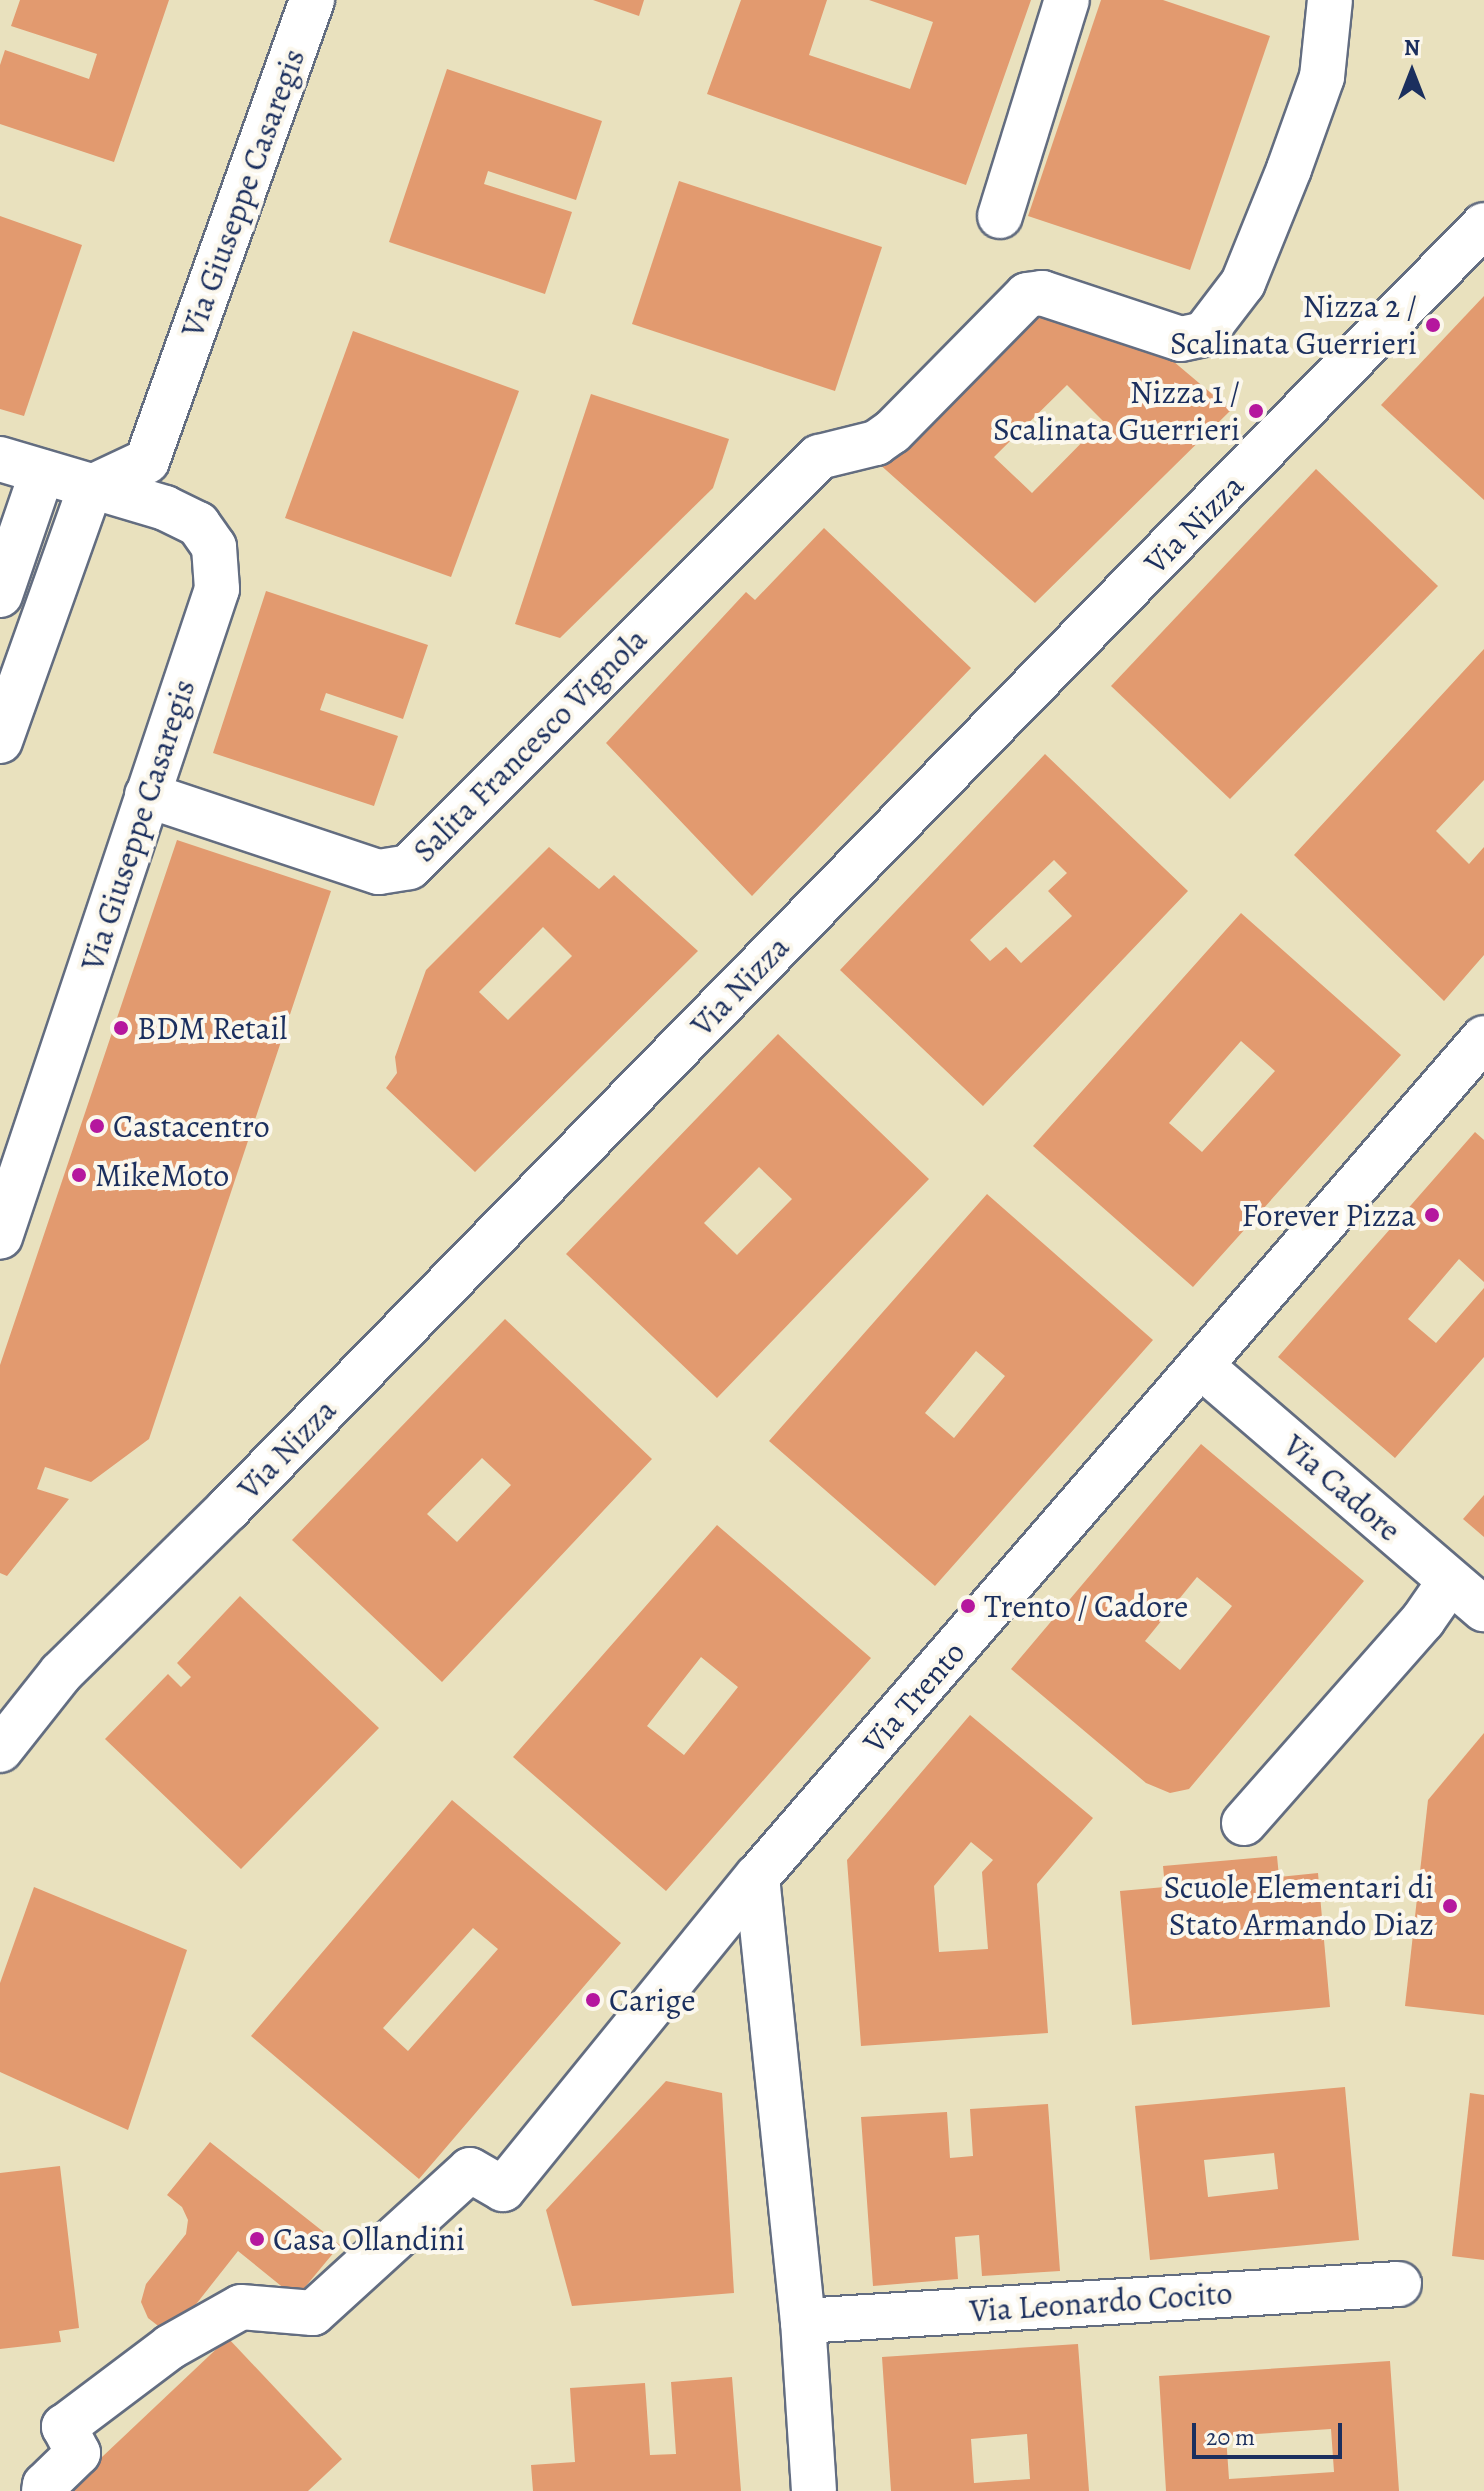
<!DOCTYPE html>
<html>
<head>
<meta charset="utf-8">
<style>
	body { margin:0 }
	#map { position:relative; width:1484px; height:2491px; overflow:hidden; background:#e9e1be; font-family:Alegreya,serif }
	div>[style] { position:absolute }
	.building>* { inset:0; background:#e29a6f }
	.roads { filter:drop-shadow(2px 0 #636d80) drop-shadow(-2px 0 #636d80) drop-shadow(0 2px #636d80) drop-shadow(0 -2px #636d80) }
	.minor>* { height:44px; margin:-22px; padding:0 22px; transform-origin:22px; border-radius:22px; background:#fff }
	.dots>* { width:22px; height:22px; translate:-50% -50%; box-sizing:border-box; border:4px solid #fbf7ec; border-radius:50% }
	span { translate:-50% -50%; white-space:nowrap; text-align:center; line-height:1.15; -webkit-text-stroke:8px #fbf7ec; paint-order:stroke }
	.street-label { font-size:32px; color:#1b2f5e }
	.poi-label { font-size:32px; color:#1b2f5e }
	.right { translate:-100% -50%; text-align:right }
	.left { translate:0 -50%; text-align:left }
	.north { position:absolute; left:1372px; top:32px; width:80px; height:80px; -webkit-text-stroke:6px #fbf7ec; paint-order:stroke; rotate:0deg; font-size:22px; font-weight:700; line-height:32px; text-align:center; color:#1b2f5e }
	.north::after { content:''; display:block; margin:auto; width:28px; height:36px; background:#1b2f5e; clip-path:polygon(50% 0,100% 100%,50% 72%,0 100%) }
	.scale { position:absolute; left:1192px; top:2423px; width:150px; height:36px; box-sizing:border-box; border:4px solid #1b2f5e; border-top:0; padding-left:10px; font-size:24px; line-height:28px; white-space:nowrap; color:#1b2f5e; -webkit-text-stroke:6px #fbf7ec; paint-order:stroke }
</style>
</head>
<body>
<div id="map">
	<div class="building">
		<div style="clip-path:polygon(20px 0,169px 0,114px 162px,0 124px,0 65px,5px 50px,89px 79px,97px 54px,11px 26px)"></div>
		<div style="clip-path:polygon(593px 0,644px 0,639px 16px)"></div>
		<div style="clip-path:polygon(741px 0,827px 0,809px 55px,910px 89px,933px 22px,869px 0,1031px 0,966px 185px,707px 94px)"></div>
		<div style="clip-path:polygon(1101px 0,1163px 0,1270px 36px,1190px 270px,1028px 216px)"></div>
		<div style="clip-path:polygon(447px 69px,602px 121px,576px 200px,488px 171px,484px 184px,572px 212px,545px 294px,389px 242px)"></div>
		<div style="clip-path:polygon(679px 181px,882px 247px,835px 391px,632px 324px)"></div>
		<div style="clip-path:polygon(0 216px,82px 245px,24px 416px,0 409px)"></div>
		<div style="clip-path:polygon(1484px 296px,1484px 500px,1381px 405px)"></div>
		<div style="clip-path:polygon(evenodd,1031px 302px,1141px 334px,1231px 410px,1035px 603px,877px 462px,1031px 302px,1067px 385px,1103px 421px,1032px 493px,994px 457px,1067px 385px)"></div>
		<div style="clip-path:polygon(353px 331px,519px 391px,451px 577px,285px 518px)"></div>
		<div style="clip-path:polygon(591px 394px,729px 439px,713px 488px,560px 638px,515px 624px)"></div>
		<div style="clip-path:polygon(1316px 469px,1438px 586px,1230px 799px,1111px 686px)"></div>
		<div style="clip-path:polygon(824px 528px,971px 668px,752px 896px,606px 743px,746px 592px,755px 600px)"></div>
		<div style="clip-path:polygon(266px 591px,428px 645px,403px 719px,326px 693px,320px 710px,398px 736px,374px 806px,213px 753px)"></div>
		<div style="clip-path:polygon(1484px 649px,1484px 780px,1436px 831px,1469px 864px,1484px 847px,1484px 955px,1444px 1001px,1294px 855px)"></div>
		<div style="clip-path:polygon(evenodd,1045px 754px,1188px 891px,983px 1106px,840px 970px,1045px 754px,1054px 860px,1067px 873px,1048px 891px,1072px 916px,1021px 963px,1006px 947px,990px 961px,970px 940px,1054px 860px)"></div>
		<div style="clip-path:polygon(177px 840px,331px 891px,149px 1439px,91px 1482px,45px 1467px,37px 1489px,69px 1499px,7px 1576px,0 1573px,0 1365px)"></div>
		<div style="clip-path:polygon(evenodd,549px 847px,599px 889px,614px 875px,698px 951px,475px 1172px,386px 1088px,397px 1073px,395px 1057px,426px 970px,549px 847px,543px 927px,572px 956px,508px 1020px,479px 992px,543px 927px)"></div>
		<div style="clip-path:polygon(evenodd,1241px 913px,1401px 1055px,1193px 1287px,1033px 1146px,1241px 913px,1241px 1041px,1275px 1071px,1202px 1152px,1169px 1123px,1241px 1041px)"></div>
		<div style="clip-path:polygon(evenodd,778px 1034px,929px 1179px,717px 1398px,566px 1254px,778px 1034px,759px 1167px,792px 1199px,737px 1255px,704px 1223px,759px 1167px)"></div>
		<div style="clip-path:polygon(1475px 1132px,1484px 1140px,1484px 1282px,1459px 1259px,1408px 1319px,1436px 1343px,1484px 1288px,1484px 1357px,1395px 1458px,1278px 1357px)"></div>
		<div style="clip-path:polygon(evenodd,987px 1194px,1153px 1340px,935px 1586px,769px 1441px,987px 1194px,976px 1351px,1005px 1376px,954px 1438px,925px 1413px,976px 1351px)"></div>
		<div style="clip-path:polygon(evenodd,505px 1319px,652px 1459px,442px 1682px,292px 1540px,505px 1319px,482px 1458px,511px 1485px,457px 1542px,427px 1514px,482px 1458px)"></div>
		<div style="clip-path:polygon(evenodd,1201px 1444px,1364px 1581px,1189px 1789px,1170px 1793px,1146px 1783px,1011px 1669px,1201px 1444px,1197px 1577px,1232px 1606px,1180px 1670px,1145px 1641px,1197px 1577px)"></div>
		<div style="clip-path:polygon(1484px 1495px,1484px 1537px,1463px 1519px)"></div>
		<div style="clip-path:polygon(evenodd,717px 1525px,871px 1658px,666px 1891px,513px 1757px,717px 1525px,701px 1657px,738px 1687px,684px 1755px,647px 1726px,701px 1657px)"></div>
		<div style="clip-path:polygon(240px 1596px,379px 1728px,241px 1869px,105px 1739px,168px 1674px,181px 1687px,191px 1677px,177px 1663px)"></div>
		<div style="clip-path:polygon(evenodd,970px 1715px,1093px 1818px,1037px 1884px,1048px 2033px,861px 2046px,847px 1860px,970px 1715px,971px 1842px,993px 1860px,982px 1872px,988px 1949px,939px 1952px,934px 1886px,971px 1842px)"></div>
		<div style="clip-path:polygon(1484px 1733px,1484px 2015px,1405px 2006px,1428px 1800px)"></div>
		<div style="clip-path:polygon(evenodd,452px 1800px,621px 1943px,419px 2179px,251px 2036px,452px 1800px,473px 1928px,498px 1949px,408px 2051px,383px 2028px,473px 1928px)"></div>
		<div style="clip-path:polygon(1277px 1856px,1279px 1877px,1318px 1873px,1330px 2007px,1132px 2025px,1120px 1891px,1165px 1887px,1163px 1866px)"></div>
		<div style="clip-path:polygon(34px 1887px,187px 1950px,128px 2130px,0 2072px,0 1983px)"></div>
		<div style="clip-path:polygon(666px 2081px,722px 2093px,734px 2293px,572px 2306px,546px 2210px)"></div>
		<div style="clip-path:polygon(evenodd,1345px 2087px,1359px 2240px,1150px 2260px,1135px 2106px,1345px 2087px,1274px 2153px,1278px 2189px,1208px 2197px,1204px 2160px,1274px 2153px)"></div>
		<div style="clip-path:polygon(1470px 2093px,1484px 2095px,1484px 2260px,1452px 2256px)"></div>
		<div style="clip-path:polygon(1048px 2104px,1060px 2271px,982px 2276px,979px 2235px,955px 2237px,958px 2279px,873px 2286px,861px 2117px,947px 2112px,950px 2158px,973px 2156px,970px 2109px)"></div>
		<div style="clip-path:polygon(210px 2142px,340px 2245px,296px 2298px,238px 2251px,171px 2336px,148px 2318px,141px 2302px,146px 2284px,186px 2234px,188px 2220px,182px 2207px,167px 2195px)"></div>
		<div style="clip-path:polygon(60px 2166px,79px 2328px,59px 2331px,61px 2342px,0 2349px,0 2173px)"></div>
		<div style="clip-path:polygon(228px 2338px,342px 2459px,308px 2491px,66px 2491px)"></div>
		<div style="clip-path:polygon(evenodd,1078px 2344px,1089px 2491px,891px 2491px,882px 2357px,1078px 2344px,1027px 2434px,1030px 2479px,974px 2483px,971px 2439px,1027px 2434px)"></div>
		<div style="clip-path:polygon(evenodd,1390px 2361px,1399px 2491px,1166px 2491px,1159px 2376px,1390px 2361px,1331px 2429px,1334px 2472px,1229px 2479px,1226px 2436px,1331px 2429px)"></div>
		<div style="clip-path:polygon(732px 2377px,741px 2491px,533px 2491px,531px 2465px,575px 2462px,570px 2388px,645px 2383px,650px 2455px,676px 2454px,671px 2382px)"></div>
	</div>
	<div class="roads">
		<div class="minor">
			<div style="left:1000px;top:216px;width:226px;rotate:-72.8deg"></div>
			<div style="left:0;top:459px;width:172px;rotate:16.5deg"></div>
			<div style="left:165px;top:508px;width:37px;rotate:26deg"></div>
			<div style="left:198px;top:524px;width:28px;rotate:55deg"></div>
			<div style="left:214px;top:547px;width:42px;rotate:85.9deg"></div>
			<div style="left:217px;top:589px;width:683px;rotate:108.51deg"></div>
			<div style="left:0;top:595px;width:130px;rotate:-71.1deg"></div>
			<div style="left:0;top:741px;width:269px;rotate:-70.4deg"></div>
			<div style="left:90px;top:488px;width:63px;rotate:-25.3deg"></div>
			<div style="left:147px;top:461px;width:490px;rotate:-70.3deg"></div>
			<div style="left:147px;top:795px;width:244px;rotate:18.4deg"></div>
			<div style="left:379px;top:872px;width:30px;rotate:-9deg"></div>
			<div style="left:409px;top:867px;width:580px;rotate:-45deg"></div>
			<div style="left:819px;top:457px;width:59px;rotate:-13.8deg"></div>
			<div style="left:876px;top:443px;width:19px;rotate:-35deg"></div>
			<div style="left:892px;top:432px;width:192px;rotate:-45.4deg"></div>
			<div style="left:1027px;top:295px;width:15px;rotate:-8deg"></div>
			<div style="left:1042px;top:293px;width:146px;rotate:18.3deg"></div>
			<div style="left:1181px;top:339px;width:24px;rotate:-12deg"></div>
			<div style="left:1204px;top:334px;width:64px;rotate:-52.6deg"></div>
			<div style="left:1243px;top:283px;width:123px;rotate:-68deg"></div>
			<div style="left:1289px;top:169px;width:98px;rotate:-70.3deg"></div>
			<div style="left:1322px;top:77px;width:77px;rotate:-84.1deg"></div>
			<div style="left:1201px;top:1366px;width:373px;rotate:40.7deg"></div>
			<div style="left:0;top:1750px;width:98px;rotate:-51.6deg"></div>
			<div style="left:61px;top:1673px;width:234px;rotate:-44.5deg"></div>
			<div style="left:228px;top:1509px;width:1796px;rotate:-45.63deg"></div>
			<div style="left:1244px;top:1823px;width:271px;rotate:-48.6deg"></div>
			<div style="left:1423px;top:1620px;width:47px;rotate:-55.3deg"></div>
			<div style="left:757px;top:1877px;width:446px;rotate:84.1deg"></div>
			<div style="left:803px;top:2321px;width:170px;rotate:86.3deg"></div>
			<div style="left:803px;top:2321px;width:597px;rotate:-3.55deg"></div>
			<div style="left:44px;top:2491px;width:6px;rotate:-81deg"></div>
			<div style="left:45px;top:2485px;width:46px;rotate:-44.1deg"></div>
			<div style="left:78px;top:2453px;width:30px;rotate:-118deg"></div>
			<div style="left:64px;top:2427px;width:133px;rotate:-37deg"></div>
			<div style="left:170px;top:2347px;width:81px;rotate:-29.4deg"></div>
			<div style="left:241px;top:2307px;width:72px;rotate:4.8deg"></div>
			<div style="left:313px;top:2313px;width:212px;rotate:-42.3deg"></div>
			<div style="left:470px;top:2170px;width:38px;rotate:30deg"></div>
			<div style="left:503px;top:2189px;width:402px;rotate:-50.9deg"></div>
			<div style="left:757px;top:1877px;width:1110px;rotate:-49.09deg"></div>
		</div>
	</div>
	<div class="dots">
		<div style="left:1433px;top:325px;background:#b5179e"></div>
		<div style="left:1256px;top:411px;background:#b5179e"></div>
		<div style="left:121px;top:1028px;background:#b5179e"></div>
		<div style="left:97px;top:1126px;background:#b5179e"></div>
		<div style="left:79px;top:1175px;background:#b5179e"></div>
		<div style="left:1432px;top:1215px;background:#b5179e"></div>
		<div style="left:968px;top:1606px;background:#b5179e"></div>
		<div style="left:1450px;top:1906px;background:#b5179e"></div>
		<div style="left:593px;top:2000px;background:#b5179e"></div>
		<div style="left:257px;top:2239px;background:#b5179e"></div>
	</div>
	<div class="street-label">
		<span style="left:243px;top:193px;rotate:-70deg">Via Giuseppe Casaregis</span>
		<span style="left:1194px;top:524px;rotate:-45deg">Via Nizza</span>
		<span style="left:530px;top:745px;rotate:-45deg">Salita Francesco Vignola</span>
		<span style="left:138px;top:825px;rotate:-72deg">Via Giuseppe Casaregis</span>
		<span style="left:740px;top:986px;rotate:-46deg">Via Nizza</span>
		<span style="left:287px;top:1449px;rotate:-46deg">Via Nizza</span>
		<span style="left:1342px;top:1488px;rotate:41deg">Via Cadore</span>
		<span style="left:914px;top:1697px;rotate:-49deg">Via Trento</span>
		<span style="left:1101px;top:2302px;rotate:-4deg">Via Leonardo Cocito</span>
	</div>
	<div class="poi-label">
		<span class="right" style="left:1417px;top:325px">Nizza 2 /<br>Scalinata Guerrieri</span>
		<span class="right" style="left:1240px;top:411px">Nizza 1 /<br>Scalinata Guerrieri</span>
		<span class="left" style="left:137px;top:1028px">BDM Retail</span>
		<span class="left" style="left:113px;top:1126px">Castacentro</span>
		<span class="left" style="left:95px;top:1175px">MikeMoto</span>
		<span class="right" style="left:1416px;top:1215px">Forever Pizza</span>
		<span class="left" style="left:984px;top:1606px">Trento / Cadore</span>
		<span class="right" style="left:1434px;top:1906px">Scuole Elementari di<br>Stato Armando Diaz</span>
		<span class="left" style="left:609px;top:2000px">Carige</span>
		<span class="left" style="left:273px;top:2239px">Casa Ollandini</span>
	</div>
	<div class="north">N</div>
	<div class="scale">20 m</div>
</div>
</body>
</html>
